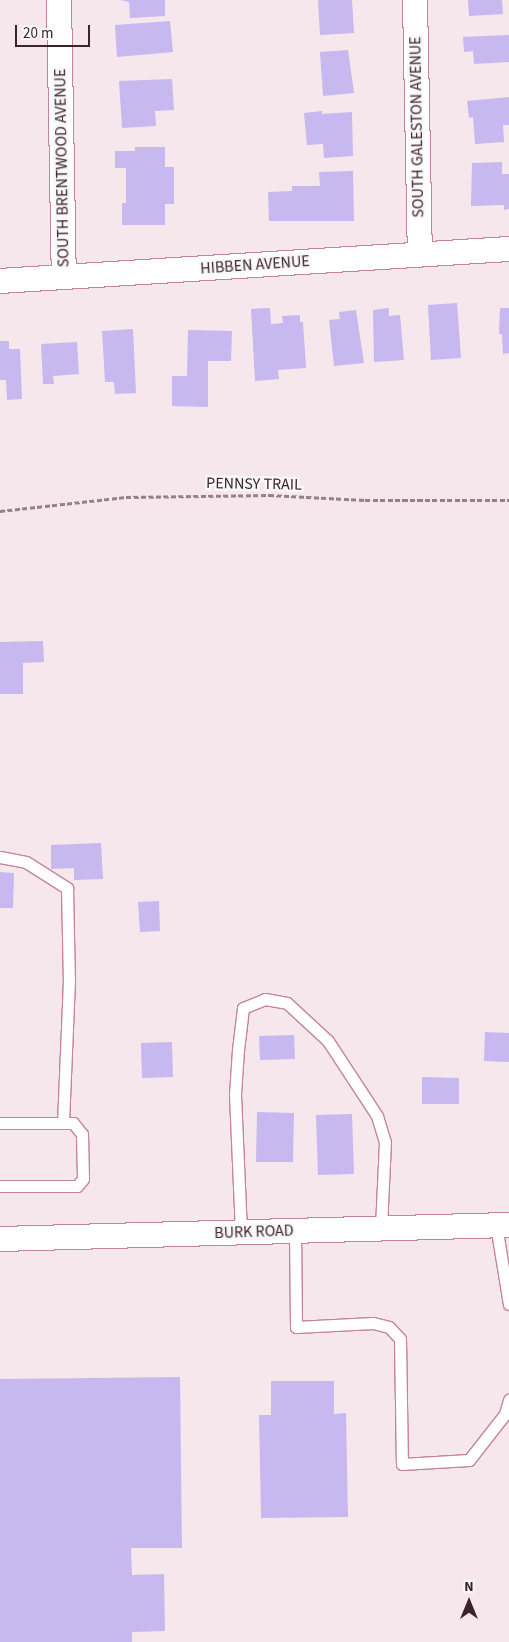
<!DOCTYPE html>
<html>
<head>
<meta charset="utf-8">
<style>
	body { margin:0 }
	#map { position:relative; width:509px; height:1642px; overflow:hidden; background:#f5e7eb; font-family:"Source Sans 3",sans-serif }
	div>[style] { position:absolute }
	.building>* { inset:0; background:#c7b8f0 }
	.path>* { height:3px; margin-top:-1.5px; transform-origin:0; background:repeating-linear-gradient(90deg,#958187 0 5px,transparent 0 7.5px) }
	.roads { filter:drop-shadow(1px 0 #c5849b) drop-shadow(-1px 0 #c5849b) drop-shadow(0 1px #c5849b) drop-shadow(0 -1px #c5849b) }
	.lane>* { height:11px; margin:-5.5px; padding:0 5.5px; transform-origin:5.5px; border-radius:5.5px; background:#fff }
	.street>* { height:24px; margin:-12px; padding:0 12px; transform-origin:12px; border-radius:12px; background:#fff }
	span { translate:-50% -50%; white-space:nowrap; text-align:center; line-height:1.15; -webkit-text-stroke:5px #f8f8f8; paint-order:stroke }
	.street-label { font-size:16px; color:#3c222b }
	.north { position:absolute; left:444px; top:1577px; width:50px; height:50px; -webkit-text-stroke:4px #f8f8f8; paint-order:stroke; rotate:0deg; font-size:14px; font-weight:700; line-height:20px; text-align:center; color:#3c222b }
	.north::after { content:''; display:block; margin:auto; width:18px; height:22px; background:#3c222b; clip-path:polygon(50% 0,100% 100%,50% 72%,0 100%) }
	.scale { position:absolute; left:15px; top:25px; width:75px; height:22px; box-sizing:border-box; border:2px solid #3c222b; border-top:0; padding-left:6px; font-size:15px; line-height:18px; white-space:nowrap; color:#3c222b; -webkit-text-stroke:4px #f8f8f8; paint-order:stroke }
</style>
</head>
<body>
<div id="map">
	<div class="building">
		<div style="clip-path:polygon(121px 0,165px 0,165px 16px,130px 18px,129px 2px)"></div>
		<div style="clip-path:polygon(318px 0,352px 0,354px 33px,320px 35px)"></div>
		<div style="clip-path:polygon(468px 0,502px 0,503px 14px,469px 16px)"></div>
		<div style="clip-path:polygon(170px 21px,173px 52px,117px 57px,115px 25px)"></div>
		<div style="clip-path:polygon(509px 35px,509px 62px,474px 64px,473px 51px,464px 52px,463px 37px)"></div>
		<div style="clip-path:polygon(348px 50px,354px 93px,323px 96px,320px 52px)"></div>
		<div style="clip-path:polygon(172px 79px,174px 110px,155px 111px,156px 126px,122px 128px,119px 81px)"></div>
		<div style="clip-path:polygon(509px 97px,509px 125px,503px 125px,504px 142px,475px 144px,473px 117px,469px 118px,467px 101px)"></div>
		<div style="clip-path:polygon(322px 111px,322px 114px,352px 112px,353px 156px,324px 158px,323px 144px,307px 145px,304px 113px)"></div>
		<div style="clip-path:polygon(135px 147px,165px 147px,165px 167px,174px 167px,174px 204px,165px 204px,165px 225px,122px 225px,122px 203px,126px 203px,126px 168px,115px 168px,115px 151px,135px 151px)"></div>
		<div style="clip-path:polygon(502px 162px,502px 174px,509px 174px,509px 209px,504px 210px,504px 205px,471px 206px,472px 163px)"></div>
		<div style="clip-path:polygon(353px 171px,354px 221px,269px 221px,268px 192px,292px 191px,292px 186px,320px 186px,319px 172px)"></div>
		<div style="clip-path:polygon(457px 303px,461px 358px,431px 360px,428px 305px)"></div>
		<div style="clip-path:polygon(270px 308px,271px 324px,283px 323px,282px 316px,300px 315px,300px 322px,303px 322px,306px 368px,278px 370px,279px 379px,255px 381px,251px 309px)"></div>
		<div style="clip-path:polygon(389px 308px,389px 316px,400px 315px,404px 360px,374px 362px,373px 310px)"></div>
		<div style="clip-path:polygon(500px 308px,509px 308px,509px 353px,503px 354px,502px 334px,499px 334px)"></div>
		<div style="clip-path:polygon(356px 310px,364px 363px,334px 366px,329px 320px,340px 319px,339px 312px)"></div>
		<div style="clip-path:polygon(133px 329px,136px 393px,115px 394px,114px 382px,105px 382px,102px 331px)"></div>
		<div style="clip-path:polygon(188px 330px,232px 331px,231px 361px,208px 361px,208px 407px,172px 406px,172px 376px,187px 376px)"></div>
		<div style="clip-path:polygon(0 341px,9px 341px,9px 349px,20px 349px,22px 399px,7px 400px,6px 380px,0 380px)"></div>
		<div style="clip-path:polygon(77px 342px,79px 374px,53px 376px,54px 384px,43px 384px,41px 344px)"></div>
		<div style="clip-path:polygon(43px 641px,44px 662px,23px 663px,23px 694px,0 694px,0 642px)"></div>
		<div style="clip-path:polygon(101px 843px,103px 879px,74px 880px,74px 868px,51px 869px,51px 845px)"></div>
		<div style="clip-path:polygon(0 872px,14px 873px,13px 908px,0 908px)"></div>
		<div style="clip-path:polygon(159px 901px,160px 931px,140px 932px,138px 902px)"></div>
		<div style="clip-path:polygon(485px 1032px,509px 1033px,509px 1062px,484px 1061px)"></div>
		<div style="clip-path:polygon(294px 1035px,295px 1059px,260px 1060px,259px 1036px)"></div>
		<div style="clip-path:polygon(172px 1042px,173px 1077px,142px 1078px,141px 1043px)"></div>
		<div style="clip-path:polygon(422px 1077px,459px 1078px,459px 1104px,422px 1104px)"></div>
		<div style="clip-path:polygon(257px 1112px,294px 1113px,293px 1162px,256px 1162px)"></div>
		<div style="clip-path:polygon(352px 1114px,354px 1174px,318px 1175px,316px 1115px)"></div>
		<div style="clip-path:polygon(180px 1377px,182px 1548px,131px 1548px,132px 1575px,164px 1574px,165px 1631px,132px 1632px,132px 1642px,0 1642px,0 1379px)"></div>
		<div style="clip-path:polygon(271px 1381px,334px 1381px,334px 1414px,346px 1413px,348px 1517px,261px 1518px,259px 1415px,271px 1415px)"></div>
	</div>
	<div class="path">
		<div style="left:0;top:511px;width:127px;rotate:-6.3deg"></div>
		<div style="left:126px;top:497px;width:143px;rotate:-0.8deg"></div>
		<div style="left:269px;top:495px;width:96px;rotate:3deg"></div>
		<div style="left:365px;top:500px;width:144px"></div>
	</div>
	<div class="roads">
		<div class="lane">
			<div style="left:0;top:857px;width:26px;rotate:11deg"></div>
			<div style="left:26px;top:862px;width:49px;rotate:32.4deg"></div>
			<div style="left:67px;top:888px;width:92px;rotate:88.8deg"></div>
			<div style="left:69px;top:980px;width:143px;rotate:92.4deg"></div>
			<div style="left:0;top:1123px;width:73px"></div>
			<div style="left:73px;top:1123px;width:14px;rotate:51deg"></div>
			<div style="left:82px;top:1134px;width:45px;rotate:88.7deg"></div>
			<div style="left:83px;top:1179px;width:9px;rotate:131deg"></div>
			<div style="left:77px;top:1186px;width:77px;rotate:180deg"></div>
			<div style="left:496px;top:1225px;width:80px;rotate:80.7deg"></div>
			<div style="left:295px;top:1230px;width:97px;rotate:89.4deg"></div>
			<div style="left:296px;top:1327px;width:77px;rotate:-3deg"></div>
			<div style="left:373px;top:1323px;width:16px;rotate:14deg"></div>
			<div style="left:389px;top:1327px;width:16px;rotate:47deg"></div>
			<div style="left:400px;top:1339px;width:125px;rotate:89.1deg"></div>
			<div style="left:402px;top:1464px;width:67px;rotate:-3.4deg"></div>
			<div style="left:469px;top:1460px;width:58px;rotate:-52deg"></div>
			<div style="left:505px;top:1414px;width:15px;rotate:-74deg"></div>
			<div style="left:241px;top:1232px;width:138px;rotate:-92.5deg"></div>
			<div style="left:235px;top:1094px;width:44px;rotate:-86.1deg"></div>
			<div style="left:238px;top:1050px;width:42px;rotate:-83.2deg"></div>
			<div style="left:243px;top:1008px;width:24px;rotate:-22deg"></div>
			<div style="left:265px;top:999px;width:22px;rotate:10deg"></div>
			<div style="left:287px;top:1003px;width:56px;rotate:42.8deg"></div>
			<div style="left:328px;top:1041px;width:90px;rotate:56.8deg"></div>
			<div style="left:377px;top:1116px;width:27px;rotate:73deg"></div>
			<div style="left:385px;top:1142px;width:86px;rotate:92.7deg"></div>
		</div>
		<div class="street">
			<div style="left:59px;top:0;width:277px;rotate:89deg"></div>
			<div style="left:415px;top:0;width:254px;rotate:88.9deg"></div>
			<div style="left:0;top:281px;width:510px;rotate:-3.6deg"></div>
			<div style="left:0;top:1239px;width:509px;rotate:-1.58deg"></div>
		</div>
	</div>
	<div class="street-label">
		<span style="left:417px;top:127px;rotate:-91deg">SOUTH GALESTON AVENUE</span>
		<span style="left:62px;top:168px;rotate:-91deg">SOUTH BRENTWOOD AVENUE</span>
		<span style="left:255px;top:265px;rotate:-4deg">HIBBEN AVENUE</span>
		<span style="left:254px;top:484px;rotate:1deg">PENNSY TRAIL</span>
		<span style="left:254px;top:1232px;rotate:-2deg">BURK ROAD</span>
	</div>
	<div class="north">N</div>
	<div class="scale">20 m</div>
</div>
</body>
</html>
